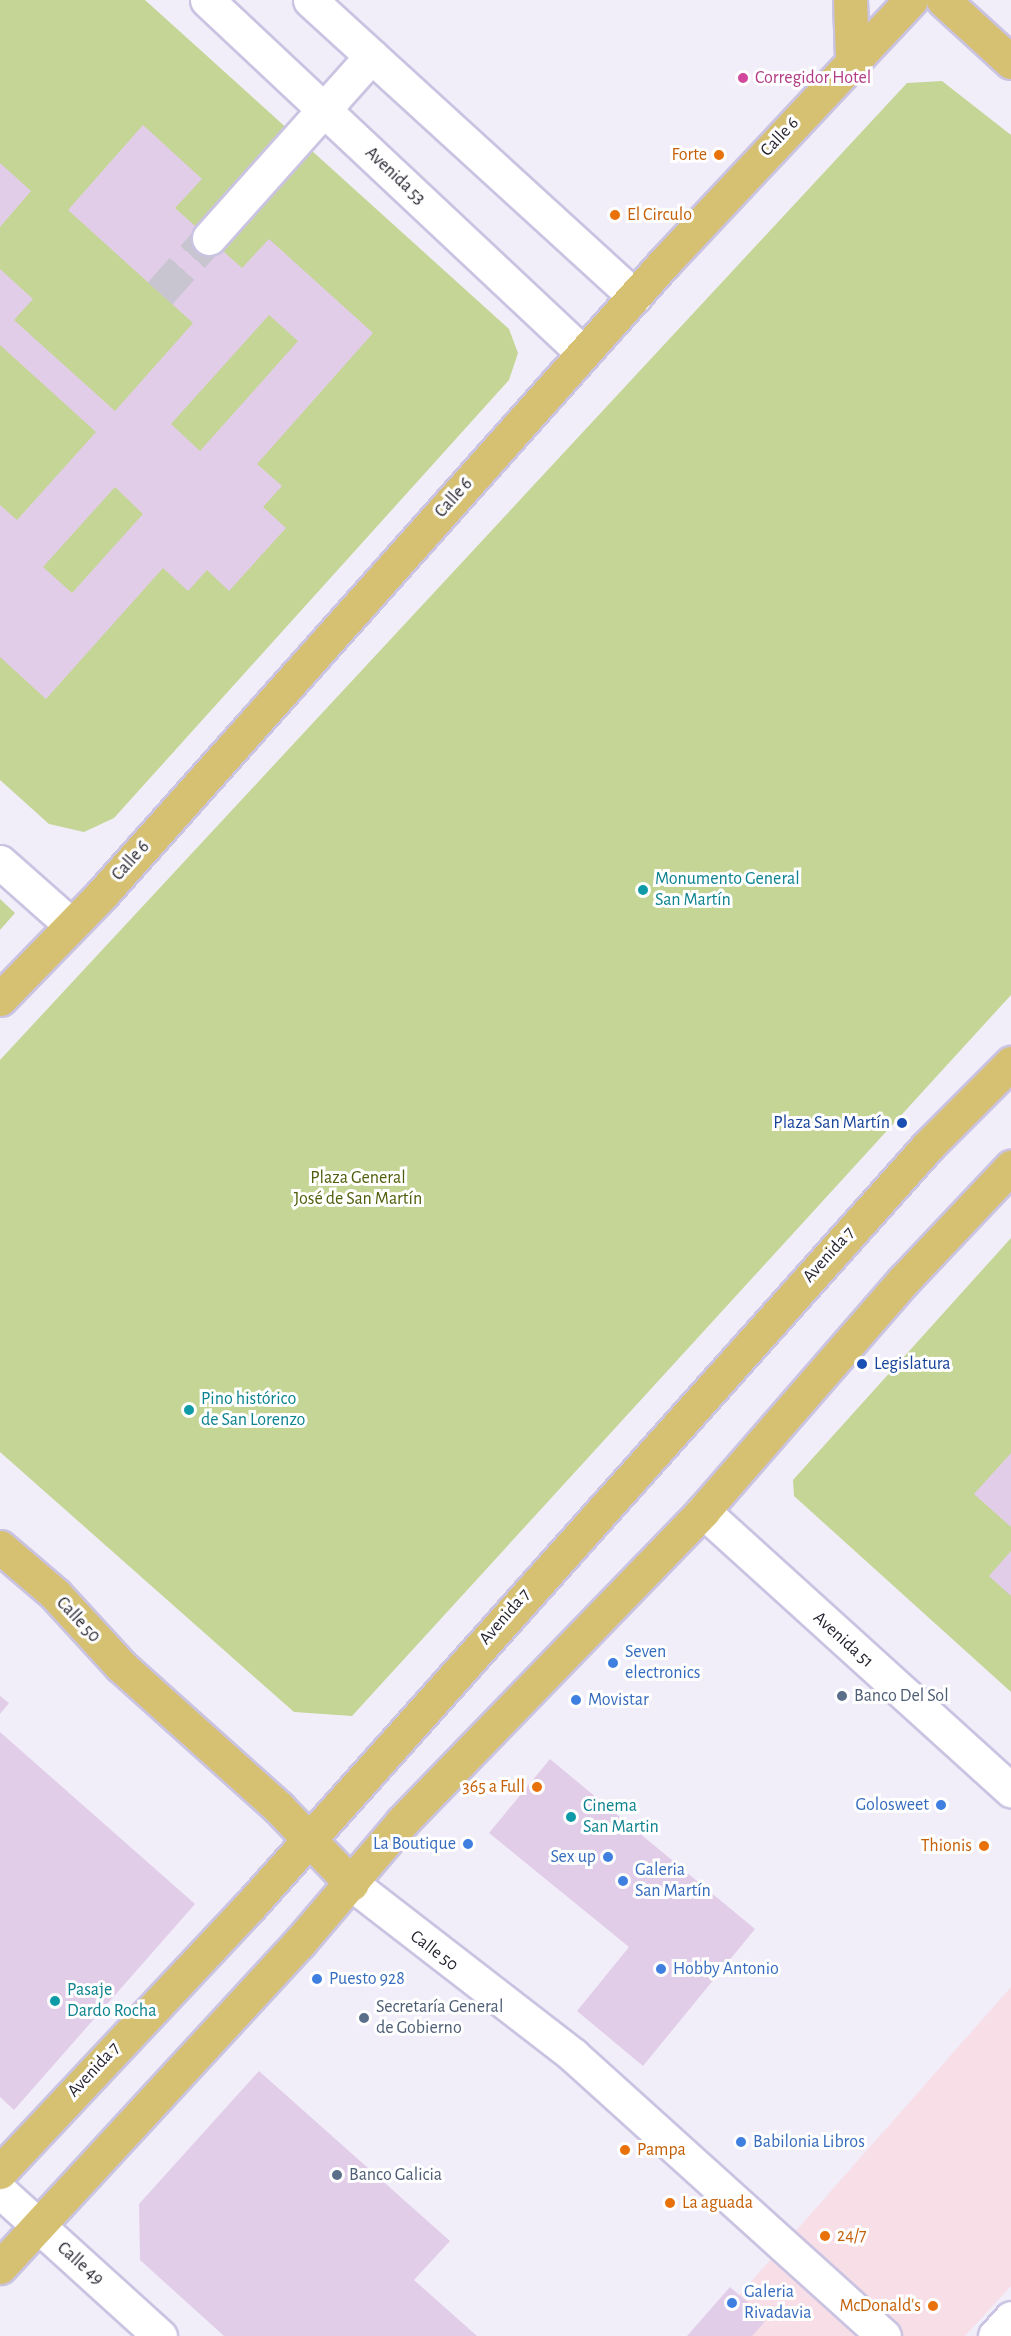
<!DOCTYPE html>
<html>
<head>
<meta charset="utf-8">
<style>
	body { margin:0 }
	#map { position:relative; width:1011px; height:2336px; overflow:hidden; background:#f1eefa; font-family:"Alegreya Sans",sans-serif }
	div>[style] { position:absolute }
	.commercial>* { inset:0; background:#f7dee7 }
	.green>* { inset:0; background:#c4d595 }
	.building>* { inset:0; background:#e2cde8 }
	.minor-tunnel>* { height:33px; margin-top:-16.5px; transform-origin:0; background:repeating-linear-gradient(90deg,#c8c5d1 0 33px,transparent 0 49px) }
	.roads { filter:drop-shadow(2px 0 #cac3e1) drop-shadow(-2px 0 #cac3e1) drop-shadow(0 2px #cac3e1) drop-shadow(0 -2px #cac3e1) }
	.minor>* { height:33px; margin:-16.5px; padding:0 16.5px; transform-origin:16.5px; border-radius:16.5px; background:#fff }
	.major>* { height:33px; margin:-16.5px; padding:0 16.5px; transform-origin:16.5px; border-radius:16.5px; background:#d6c173 }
	.dots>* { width:16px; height:16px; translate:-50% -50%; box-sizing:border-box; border:3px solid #fff; border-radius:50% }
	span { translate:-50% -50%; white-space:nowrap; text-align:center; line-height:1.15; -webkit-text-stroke:6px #fff; paint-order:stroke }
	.hotel-label { font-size:18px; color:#b23c85 }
	.left { translate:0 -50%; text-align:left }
	.street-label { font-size:18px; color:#26232e }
	.food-label { font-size:18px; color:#c56008 }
	.right { translate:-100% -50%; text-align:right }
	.culture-label { font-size:18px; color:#0d838f }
	.transit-label { font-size:18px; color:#164399 }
	.park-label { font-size:18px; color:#4f5f0b }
	.shop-label { font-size:18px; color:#366cbe }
	.service-label { font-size:18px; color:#4e5e75 }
</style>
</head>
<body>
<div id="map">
	<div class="commercial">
		<div style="clip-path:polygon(1011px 1987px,1011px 2286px,965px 2336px,703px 2336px)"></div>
	</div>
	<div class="green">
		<div style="clip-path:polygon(0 0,145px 0,509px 329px,518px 353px,509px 380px,114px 818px,84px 832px,49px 824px,0 780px)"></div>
		<div style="clip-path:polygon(942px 81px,1011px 135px,1011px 995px,352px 1716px,294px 1712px,0 1452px,0 1060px,907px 83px)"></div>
		<div style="clip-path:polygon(0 899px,15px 913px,0 930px)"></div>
		<div style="clip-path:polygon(1011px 1238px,1011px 1692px,794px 1496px,793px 1480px)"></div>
	</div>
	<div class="building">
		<div style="clip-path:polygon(evenodd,143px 125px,202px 179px,175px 208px,242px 268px,269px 239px,373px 333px,257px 464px,282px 486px,263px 507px,286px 528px,229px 591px,207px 570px,188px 591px,163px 568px,46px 699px,0 657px,0 505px,17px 520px,96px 432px,0 345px,0 269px,33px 299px,14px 320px,115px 411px,193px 323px,68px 210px,143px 125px,269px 315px,298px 341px,200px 451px,171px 424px,269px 315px,143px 125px,115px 487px,143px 514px,72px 593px,43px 567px,115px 487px)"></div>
		<div style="clip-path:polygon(0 163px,31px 191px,0 227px)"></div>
		<div style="clip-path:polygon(1011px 1453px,1011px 1527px,974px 1494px)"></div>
		<div style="clip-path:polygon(1011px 1551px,1011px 1596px,989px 1576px)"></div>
		<div style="clip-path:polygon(0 1696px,9px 1703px,0 1714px)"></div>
		<div style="clip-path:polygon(0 1732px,195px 1904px,14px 2110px,0 2097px)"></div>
		<div style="clip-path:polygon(550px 1759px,755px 1929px,643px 2066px,577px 2011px,629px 1947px,489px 1833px)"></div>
		<div style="clip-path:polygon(259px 2071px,450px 2241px,414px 2280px,477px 2336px,224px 2336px,140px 2260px,139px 2204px)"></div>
		<div style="clip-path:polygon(730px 2287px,767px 2319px,752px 2336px,687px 2336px)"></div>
	</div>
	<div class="minor-tunnel">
		<div style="left:160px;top:293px;width:74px;rotate:-48.3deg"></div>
	</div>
	<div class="roads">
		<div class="minor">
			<div style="left:207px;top:0;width:516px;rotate:43.19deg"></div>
			<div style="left:310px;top:0;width:440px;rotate:42.4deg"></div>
			<div style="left:209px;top:238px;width:244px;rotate:-48.2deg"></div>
			<div style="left:0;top:862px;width:94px;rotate:41.5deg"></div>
			<div style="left:703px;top:1511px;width:416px;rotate:42.2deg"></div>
			<div style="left:352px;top:1884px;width:279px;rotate:37.7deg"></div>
			<div style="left:573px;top:2055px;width:419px;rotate:42.1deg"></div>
			<div style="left:0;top:2191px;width:216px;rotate:42.2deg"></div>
			<div style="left:995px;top:2336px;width:24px;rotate:-48deg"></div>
		</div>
		<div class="major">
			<div style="left:850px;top:0;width:58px;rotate:88deg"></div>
			<div style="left:943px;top:0;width:92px;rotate:42.4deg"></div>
			<div style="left:0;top:999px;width:148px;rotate:-45.8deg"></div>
			<div style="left:103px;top:893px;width:844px;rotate:-48.32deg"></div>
			<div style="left:664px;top:263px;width:361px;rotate:-46.8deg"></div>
			<div style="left:0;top:1547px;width:72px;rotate:40.5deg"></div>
			<div style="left:55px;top:1594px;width:98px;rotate:47.5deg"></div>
			<div style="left:121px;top:1666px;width:212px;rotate:41.9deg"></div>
			<div style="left:279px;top:1808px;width:105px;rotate:46.2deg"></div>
			<div style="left:0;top:2172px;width:364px;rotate:-46.8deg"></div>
			<div style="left:249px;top:1907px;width:1018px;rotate:-48.26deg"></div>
			<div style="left:927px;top:1147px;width:119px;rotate:-45deg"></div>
			<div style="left:0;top:2267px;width:442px;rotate:-47.3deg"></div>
			<div style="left:300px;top:1942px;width:157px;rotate:-49.6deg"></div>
			<div style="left:402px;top:1822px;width:433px;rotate:-45.9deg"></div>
			<div style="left:703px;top:1511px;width:306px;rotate:-49deg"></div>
			<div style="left:904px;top:1280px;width:156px;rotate:-46.6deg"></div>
		</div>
	</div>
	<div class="dots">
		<div style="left:743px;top:78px;background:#d1479c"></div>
		<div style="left:719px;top:155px;background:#e8710a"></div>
		<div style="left:615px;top:215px;background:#e8710a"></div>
		<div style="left:643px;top:890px;background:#0f9aa8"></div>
		<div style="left:902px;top:1123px;background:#1a4fb4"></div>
		<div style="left:862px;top:1364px;background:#1a4fb4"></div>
		<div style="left:189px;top:1410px;background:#0f9aa8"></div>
		<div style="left:613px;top:1663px;background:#3f7fe0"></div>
		<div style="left:842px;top:1696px;background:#5c6f8a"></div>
		<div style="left:576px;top:1700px;background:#3f7fe0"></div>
		<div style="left:537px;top:1787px;background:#e8710a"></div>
		<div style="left:941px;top:1805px;background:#3f7fe0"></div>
		<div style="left:571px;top:1817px;background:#0f9aa8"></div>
		<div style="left:468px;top:1844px;background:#3f7fe0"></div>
		<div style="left:984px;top:1846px;background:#e8710a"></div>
		<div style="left:608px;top:1857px;background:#3f7fe0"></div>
		<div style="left:623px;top:1881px;background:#3f7fe0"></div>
		<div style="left:661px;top:1969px;background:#3f7fe0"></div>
		<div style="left:317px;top:1979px;background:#3f7fe0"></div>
		<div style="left:55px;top:2001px;background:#0f9aa8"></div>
		<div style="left:364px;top:2018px;background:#5c6f8a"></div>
		<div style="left:741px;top:2142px;background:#3f7fe0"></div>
		<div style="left:625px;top:2150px;background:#e8710a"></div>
		<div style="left:337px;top:2175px;background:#5c6f8a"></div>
		<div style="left:670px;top:2203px;background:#e8710a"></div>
		<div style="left:825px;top:2236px;background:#e8710a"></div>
		<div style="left:732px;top:2303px;background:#3f7fe0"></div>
		<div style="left:933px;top:2306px;background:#e8710a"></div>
	</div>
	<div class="hotel-label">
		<span class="left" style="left:755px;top:78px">Corregidor Hotel</span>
	</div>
	<div class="street-label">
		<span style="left:780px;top:137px;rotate:-47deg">Calle 6</span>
		<span style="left:395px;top:176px;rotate:43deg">Avenida 53</span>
		<span style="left:454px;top:498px;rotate:-48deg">Calle 6</span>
		<span style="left:131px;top:861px;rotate:-48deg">Calle 6</span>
		<span style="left:829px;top:1255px;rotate:-48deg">Avenida 7</span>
		<span style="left:505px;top:1617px;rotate:-49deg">Avenida 7</span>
		<span style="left:78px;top:1620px;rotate:47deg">Calle 50</span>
		<span style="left:843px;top:1640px;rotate:42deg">Avenida 51</span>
		<span style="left:434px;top:1951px;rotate:37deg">Calle 50</span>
		<span style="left:94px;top:2070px;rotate:-47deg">Avenida 7</span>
		<span style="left:80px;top:2264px;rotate:42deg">Calle 49</span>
	</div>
	<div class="food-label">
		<span class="right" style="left:707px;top:155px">Forte</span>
		<span class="left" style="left:627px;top:215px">El Circulo</span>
		<span class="right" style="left:525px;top:1787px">365 a Full</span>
		<span class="right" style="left:972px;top:1846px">Thionis</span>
		<span class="left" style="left:637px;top:2150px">Pampa</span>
		<span class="left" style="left:682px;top:2203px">La aguada</span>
		<span class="left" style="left:837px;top:2236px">24/7</span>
		<span class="right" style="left:921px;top:2306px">McDonald's</span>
	</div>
	<div class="culture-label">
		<span class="left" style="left:655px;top:890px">Monumento General<br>San Martín</span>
		<span class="left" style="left:201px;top:1410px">Pino histórico<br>de San Lorenzo</span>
		<span class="left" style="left:583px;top:1817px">Cinema<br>San Martin</span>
		<span class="left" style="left:67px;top:2001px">Pasaje<br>Dardo Rocha</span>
	</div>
	<div class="transit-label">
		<span class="right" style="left:890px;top:1123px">Plaza San Martín</span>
		<span class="left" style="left:874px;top:1364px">Legislatura</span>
	</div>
	<div class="park-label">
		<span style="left:358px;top:1189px">Plaza General<br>José de San Martín</span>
	</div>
	<div class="shop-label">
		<span class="left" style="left:625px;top:1663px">Seven<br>electronics</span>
		<span class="left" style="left:588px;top:1700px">Movistar</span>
		<span class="right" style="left:929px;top:1805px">Golosweet</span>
		<span class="right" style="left:456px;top:1844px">La Boutique</span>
		<span class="right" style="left:596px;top:1857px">Sex up</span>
		<span class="left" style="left:635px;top:1881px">Galeria<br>San Martín</span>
		<span class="left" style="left:673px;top:1969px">Hobby Antonio</span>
		<span class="left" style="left:329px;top:1979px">Puesto 928</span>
		<span class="left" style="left:753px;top:2142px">Babilonia Libros</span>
		<span class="left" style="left:744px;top:2303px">Galeria<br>Rivadavia</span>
	</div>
	<div class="service-label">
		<span class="left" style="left:854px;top:1696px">Banco Del Sol</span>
		<span class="left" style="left:376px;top:2018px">Secretaría General<br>de Gobierno</span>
		<span class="left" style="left:349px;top:2175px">Banco Galicia</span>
	</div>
</div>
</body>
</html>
